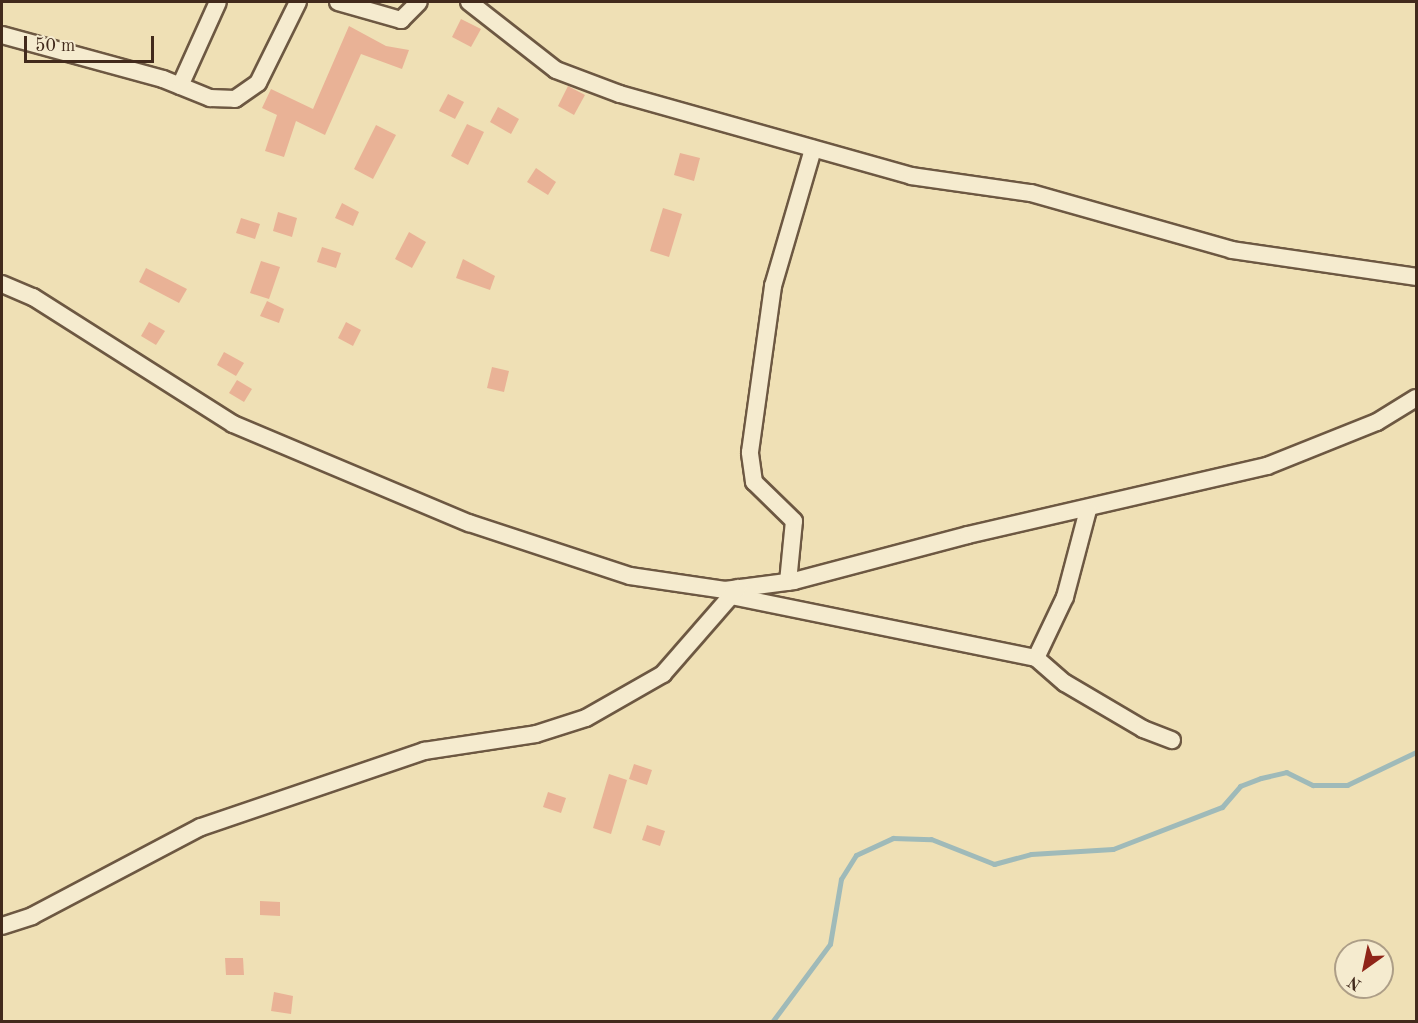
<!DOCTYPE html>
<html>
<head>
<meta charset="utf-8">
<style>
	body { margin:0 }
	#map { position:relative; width:1418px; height:1023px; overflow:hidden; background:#efe0b5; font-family:"Old Standard TT",serif }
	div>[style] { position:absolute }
	.stream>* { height:5px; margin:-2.5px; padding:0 2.5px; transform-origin:2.5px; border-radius:2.5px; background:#9fbab9 }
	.building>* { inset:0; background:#e9b296 }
	.roads { filter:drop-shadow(2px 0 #6d5842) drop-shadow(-2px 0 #6d5842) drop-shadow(0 2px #6d5842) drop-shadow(0 -2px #6d5842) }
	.street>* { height:16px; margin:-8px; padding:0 8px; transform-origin:8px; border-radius:8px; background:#f5ebcf }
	span { translate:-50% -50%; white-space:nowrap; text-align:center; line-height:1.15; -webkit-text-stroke:5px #f5ebcf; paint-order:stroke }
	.frame { position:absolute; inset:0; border:3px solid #422a1c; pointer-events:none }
	.north { position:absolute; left:1334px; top:939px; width:60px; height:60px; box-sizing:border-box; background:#f5ebcf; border:2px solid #ad9e87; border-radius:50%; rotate:213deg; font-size:16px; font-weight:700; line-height:24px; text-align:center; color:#422a1c }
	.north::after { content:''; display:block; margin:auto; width:21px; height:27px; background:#8f2418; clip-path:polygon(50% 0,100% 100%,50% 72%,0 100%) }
	.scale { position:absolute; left:24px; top:36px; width:130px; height:27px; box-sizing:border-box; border:3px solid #422a1c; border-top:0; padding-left:8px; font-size:18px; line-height:21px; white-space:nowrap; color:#422a1c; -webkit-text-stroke:4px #f5ebcf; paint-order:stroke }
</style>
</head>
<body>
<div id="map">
	<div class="stream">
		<div style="left:772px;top:1022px;width:97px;rotate:-53.4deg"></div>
		<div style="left:830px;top:944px;width:66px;rotate:-80.4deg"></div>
		<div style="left:841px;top:879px;width:28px;rotate:-58deg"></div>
		<div style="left:856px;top:855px;width:41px;rotate:-24.7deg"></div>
		<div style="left:893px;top:838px;width:38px;rotate:2deg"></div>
		<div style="left:931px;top:839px;width:68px;rotate:21.6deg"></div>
		<div style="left:994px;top:864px;width:38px;rotate:-15deg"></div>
		<div style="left:1031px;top:854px;width:82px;rotate:-3.5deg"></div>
		<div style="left:1113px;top:849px;width:117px;rotate:-21.1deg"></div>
		<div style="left:1222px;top:807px;width:28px;rotate:-49deg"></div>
		<div style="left:1240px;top:786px;width:22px;rotate:-21deg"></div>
		<div style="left:1261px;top:778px;width:26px;rotate:-13deg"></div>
		<div style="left:1286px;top:772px;width:30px;rotate:26deg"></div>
		<div style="left:1313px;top:785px;width:34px"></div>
		<div style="left:1347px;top:785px;width:76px;rotate:-25.6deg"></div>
	</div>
	<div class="building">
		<div style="clip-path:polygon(461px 19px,481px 29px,471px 47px,452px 37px)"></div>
		<div style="clip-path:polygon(349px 26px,386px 46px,409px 50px,402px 69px,361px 54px,325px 135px,296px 121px,284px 157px,265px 151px,277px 115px,262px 108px,271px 89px,313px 109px)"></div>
		<div style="clip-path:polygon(568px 86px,585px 95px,574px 115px,558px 106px)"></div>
		<div style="clip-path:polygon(448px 94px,464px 102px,455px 119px,439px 111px)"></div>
		<div style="clip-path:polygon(498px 107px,519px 119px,511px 134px,490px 122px)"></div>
		<div style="clip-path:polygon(467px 124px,484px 132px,468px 165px,451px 156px)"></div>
		<div style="clip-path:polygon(376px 125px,396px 135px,373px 179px,354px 169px)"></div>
		<div style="clip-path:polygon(680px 153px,700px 158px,694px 181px,674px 175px)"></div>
		<div style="clip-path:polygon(536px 168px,556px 182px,548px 195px,527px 182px)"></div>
		<div style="clip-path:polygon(342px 203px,359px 212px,353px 226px,335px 218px)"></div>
		<div style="clip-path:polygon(663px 208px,682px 214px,669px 257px,650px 251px)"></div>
		<div style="clip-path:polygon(278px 212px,297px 218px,292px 237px,273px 231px)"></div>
		<div style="clip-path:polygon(241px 218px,260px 224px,255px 239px,236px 233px)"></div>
		<div style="clip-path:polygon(409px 232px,426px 242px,412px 268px,395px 259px)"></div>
		<div style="clip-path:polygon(322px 247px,341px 253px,336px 268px,317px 262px)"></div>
		<div style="clip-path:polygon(463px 259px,495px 276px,490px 290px,456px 278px)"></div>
		<div style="clip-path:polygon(261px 261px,280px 267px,269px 299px,250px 293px)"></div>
		<div style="clip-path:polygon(146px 268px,187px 289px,179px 303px,139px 282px)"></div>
		<div style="clip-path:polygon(267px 301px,284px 309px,279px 323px,260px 316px)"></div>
		<div style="clip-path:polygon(149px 322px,165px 331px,156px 345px,141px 336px)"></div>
		<div style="clip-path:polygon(346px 322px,361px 330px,353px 346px,338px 338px)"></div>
		<div style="clip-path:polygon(224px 352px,244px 363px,236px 376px,217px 365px)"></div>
		<div style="clip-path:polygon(492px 367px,509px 371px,504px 392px,487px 388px)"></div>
		<div style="clip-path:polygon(237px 380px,252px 389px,244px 402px,229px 393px)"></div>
		<div style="clip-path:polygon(634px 764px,652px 770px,647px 785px,629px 779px)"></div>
		<div style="clip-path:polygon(609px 774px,627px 780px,611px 834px,593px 828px)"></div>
		<div style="clip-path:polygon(548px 792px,566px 798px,561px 813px,543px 807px)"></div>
		<div style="clip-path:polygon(647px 825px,665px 831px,660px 846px,642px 840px)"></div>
		<div style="clip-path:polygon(260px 901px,280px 902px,280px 916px,260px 915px)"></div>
		<div style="clip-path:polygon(225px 958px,243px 958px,244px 975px,226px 975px)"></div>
		<div style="clip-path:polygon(274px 992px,293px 996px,291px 1014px,271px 1011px)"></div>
	</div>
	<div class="roads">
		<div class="street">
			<div style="left:338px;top:2px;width:66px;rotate:15.9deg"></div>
			<div style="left:401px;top:20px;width:25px;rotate:-45deg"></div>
			<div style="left:469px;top:2px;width:110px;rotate:38deg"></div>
			<div style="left:556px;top:70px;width:68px;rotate:20.6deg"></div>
			<div style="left:620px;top:94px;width:302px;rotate:15.7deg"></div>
			<div style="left:911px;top:176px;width:121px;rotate:8.1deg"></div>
			<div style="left:1031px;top:193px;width:209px;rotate:15.8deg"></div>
			<div style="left:1232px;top:250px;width:186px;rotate:8.3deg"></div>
			<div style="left:2px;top:35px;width:167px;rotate:15.3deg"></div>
			<div style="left:163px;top:79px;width:51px;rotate:22deg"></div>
			<div style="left:210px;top:98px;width:25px;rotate:2deg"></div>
			<div style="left:235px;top:99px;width:28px;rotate:-35deg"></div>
			<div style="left:258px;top:83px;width:90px;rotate:-63.7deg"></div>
			<div style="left:180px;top:86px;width:92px;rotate:-65.7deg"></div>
			<div style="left:2px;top:284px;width:34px;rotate:23deg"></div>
			<div style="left:33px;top:297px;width:237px;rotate:32.4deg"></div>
			<div style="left:233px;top:424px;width:256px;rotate:22.8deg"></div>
			<div style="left:469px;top:523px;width:169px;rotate:18.2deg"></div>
			<div style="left:630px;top:576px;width:96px;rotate:8.4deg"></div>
			<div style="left:725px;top:590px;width:70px;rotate:-7.4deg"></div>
			<div style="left:794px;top:581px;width:180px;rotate:-14.8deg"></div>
			<div style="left:968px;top:535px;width:307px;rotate:-13deg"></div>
			<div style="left:1267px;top:466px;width:118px;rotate:-21.8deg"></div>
			<div style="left:1377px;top:422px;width:46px;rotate:-31.6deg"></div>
			<div style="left:788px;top:582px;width:61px;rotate:-84.4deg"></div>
			<div style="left:794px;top:521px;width:56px;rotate:-135.7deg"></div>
			<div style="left:754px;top:482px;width:30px;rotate:-98deg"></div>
			<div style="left:750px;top:452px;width:168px;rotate:-82.1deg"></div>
			<div style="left:773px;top:286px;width:143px;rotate:-73.7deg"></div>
			<div style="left:731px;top:596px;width:311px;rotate:11.5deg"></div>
			<div style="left:1036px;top:658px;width:38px;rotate:41deg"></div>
			<div style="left:1065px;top:683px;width:91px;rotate:30.5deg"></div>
			<div style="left:1143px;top:729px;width:31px;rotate:21deg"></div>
			<div style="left:1036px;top:658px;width:68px;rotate:-64.6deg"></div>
			<div style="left:1065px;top:597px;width:90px;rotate:-75.2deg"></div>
			<div style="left:2px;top:926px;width:32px;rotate:-18deg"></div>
			<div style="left:32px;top:916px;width:191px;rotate:-27.8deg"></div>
			<div style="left:201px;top:827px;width:236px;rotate:-18.8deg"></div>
			<div style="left:424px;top:751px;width:113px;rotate:-8.6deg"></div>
			<div style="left:536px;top:734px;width:52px;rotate:-17.7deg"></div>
			<div style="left:586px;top:718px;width:89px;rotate:-29.7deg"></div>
			<div style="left:663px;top:674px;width:114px;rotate:-48.9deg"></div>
		</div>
	</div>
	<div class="frame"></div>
	<div class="north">N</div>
	<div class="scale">50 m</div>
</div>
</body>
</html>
